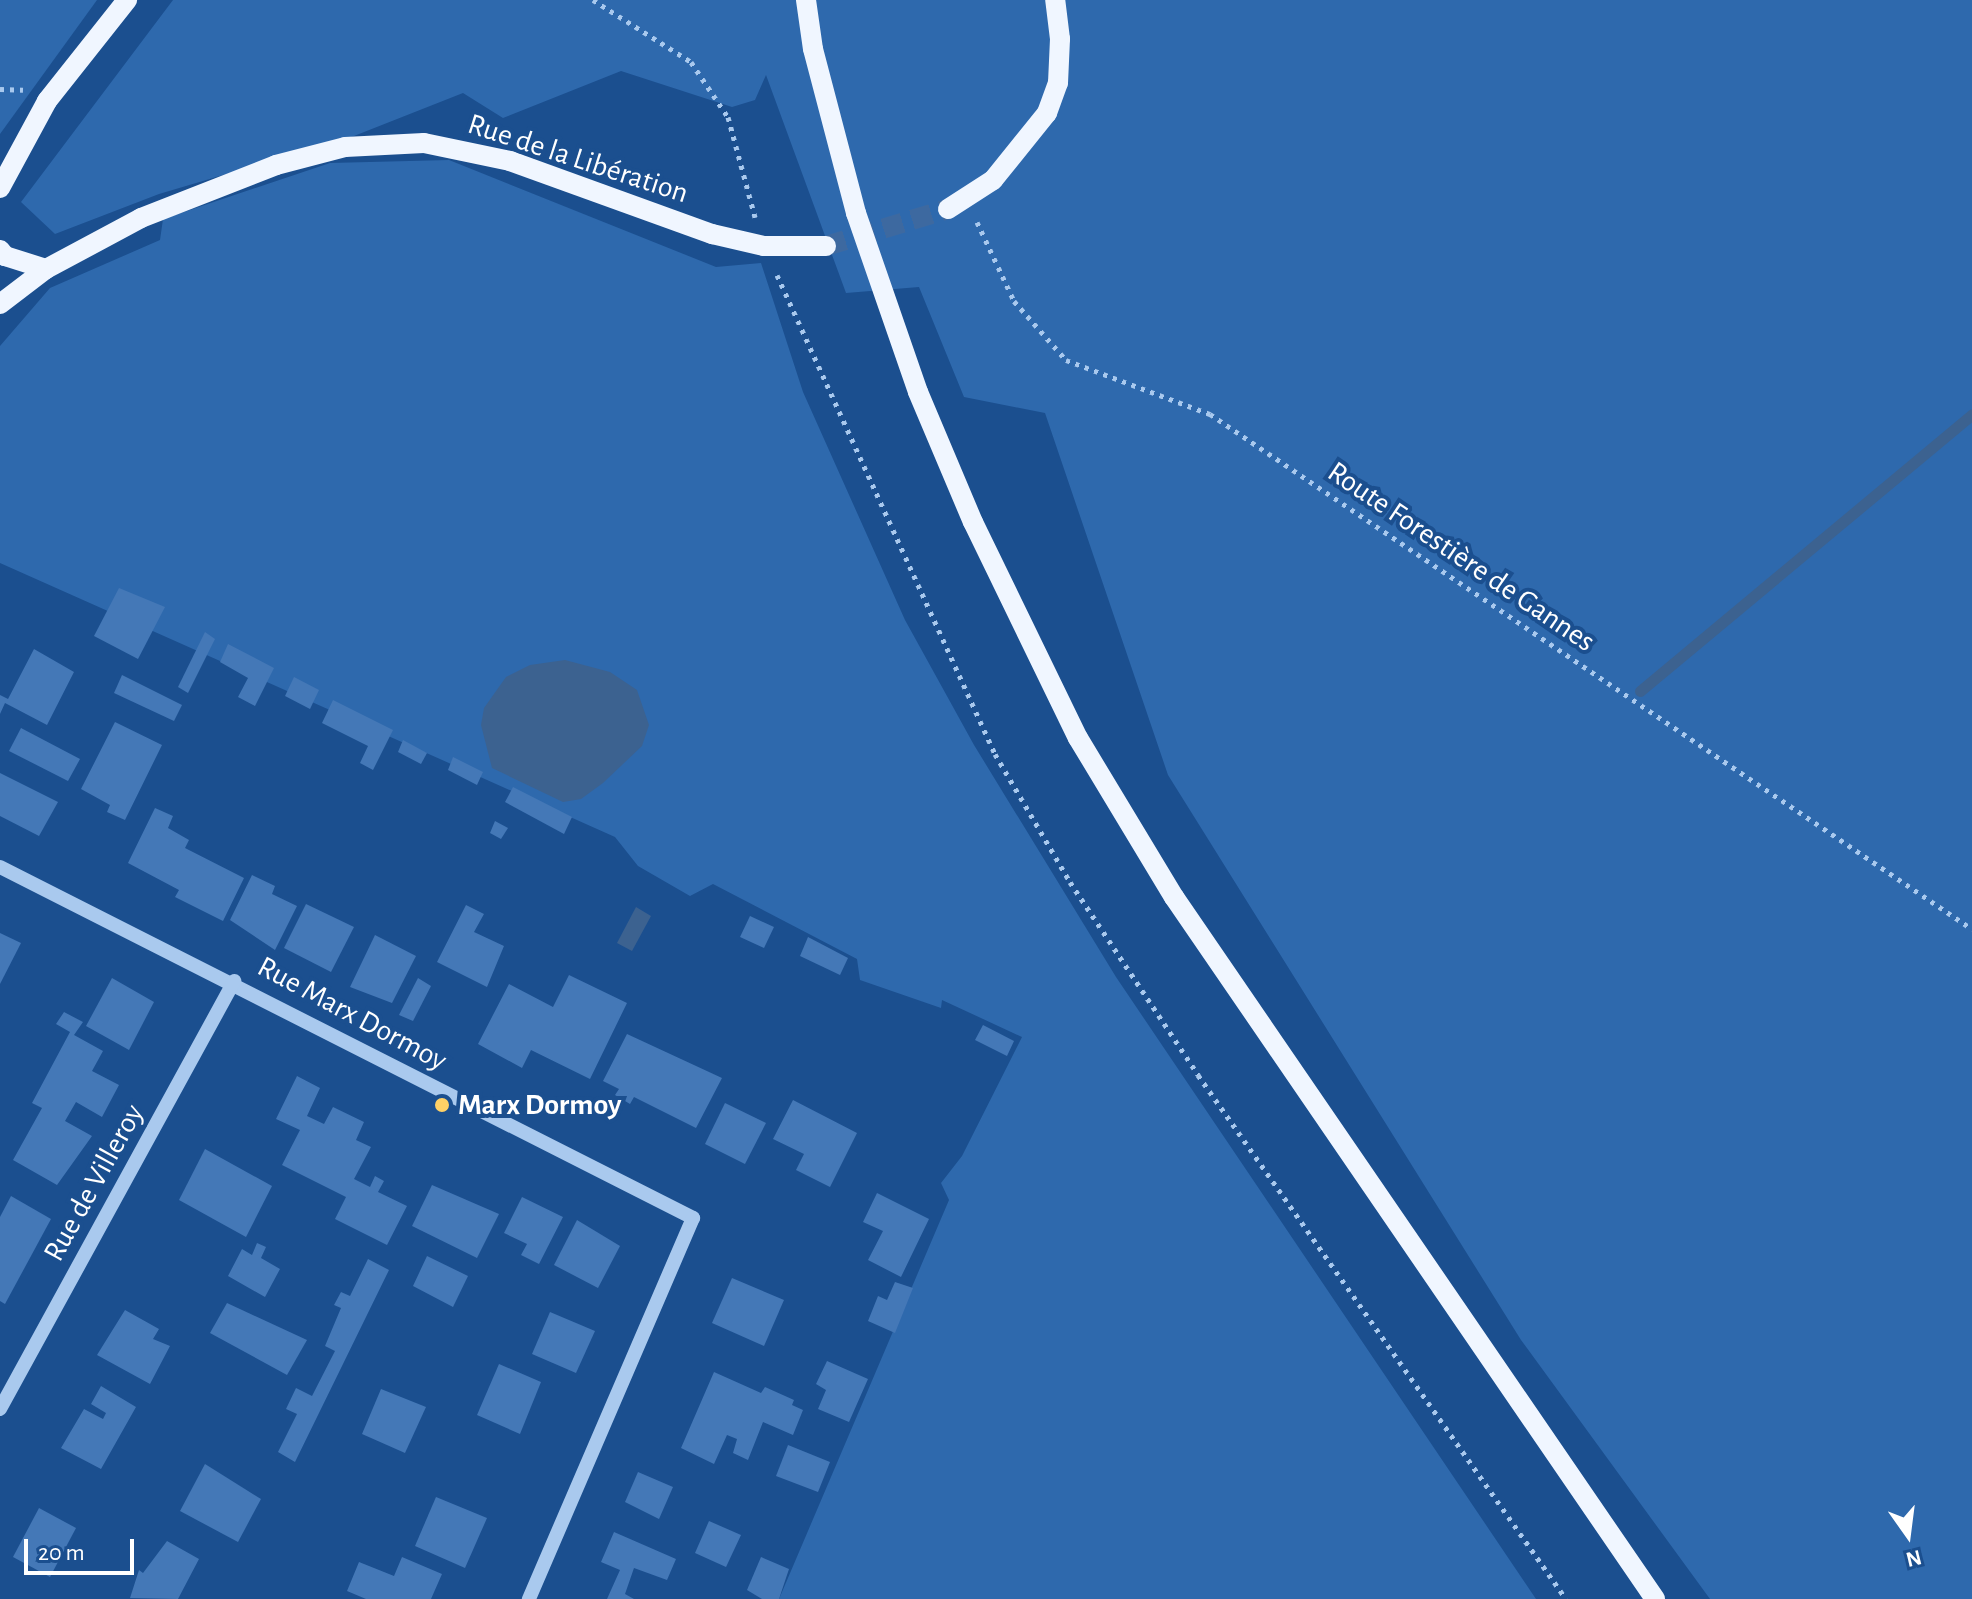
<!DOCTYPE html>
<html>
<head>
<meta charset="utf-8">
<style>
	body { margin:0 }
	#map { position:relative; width:1972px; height:1599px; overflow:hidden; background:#1b4f8f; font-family:"Alegreya Sans",sans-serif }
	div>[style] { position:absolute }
	.green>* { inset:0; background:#2e69ad }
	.water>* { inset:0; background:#3c6290 }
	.stream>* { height:11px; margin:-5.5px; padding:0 5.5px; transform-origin:5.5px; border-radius:5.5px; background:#3c6290 }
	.building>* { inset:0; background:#4478b7 }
	.major-tunnel>* { height:20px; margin-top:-10px; transform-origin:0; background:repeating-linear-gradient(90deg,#3d69a0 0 20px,transparent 0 30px) }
	.path>* { height:5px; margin-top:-2.5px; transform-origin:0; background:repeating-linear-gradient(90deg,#a9c9ee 0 4px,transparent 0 10px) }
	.minor>* { height:14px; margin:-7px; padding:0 7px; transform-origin:7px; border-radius:7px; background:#a9c9ee }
	.major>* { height:20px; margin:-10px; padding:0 10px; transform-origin:10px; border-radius:10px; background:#f0f6ff }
	.dots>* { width:22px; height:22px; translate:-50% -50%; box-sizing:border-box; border:4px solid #1b4f8f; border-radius:50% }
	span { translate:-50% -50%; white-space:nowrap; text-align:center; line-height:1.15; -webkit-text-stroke:8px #1b4f8f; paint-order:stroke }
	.street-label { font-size:30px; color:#fff }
	.poi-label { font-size:30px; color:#fff; font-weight:700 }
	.left { translate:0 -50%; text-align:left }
	.north { position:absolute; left:1868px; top:1495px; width:80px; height:80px; -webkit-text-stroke:6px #1b4f8f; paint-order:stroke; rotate:166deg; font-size:22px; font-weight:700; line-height:32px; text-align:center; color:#fff }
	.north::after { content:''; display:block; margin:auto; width:28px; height:36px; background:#fff; clip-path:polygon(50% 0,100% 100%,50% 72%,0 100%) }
	.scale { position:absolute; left:24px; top:1539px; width:110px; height:36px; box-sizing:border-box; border:4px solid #fff; border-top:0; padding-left:10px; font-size:24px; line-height:28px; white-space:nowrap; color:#fff; -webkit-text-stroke:6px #1b4f8f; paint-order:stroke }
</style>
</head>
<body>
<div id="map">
	<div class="green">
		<div style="clip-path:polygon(0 0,97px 0,0 134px)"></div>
		<div style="clip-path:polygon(173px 0,1972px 0,1972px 1599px,1710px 1599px,1521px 1340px,1168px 775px,1045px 413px,964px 397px,919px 287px,846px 293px,766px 75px,755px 100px,732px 107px,621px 71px,503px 118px,463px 93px,354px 136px,159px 194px,55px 234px,21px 202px)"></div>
		<div style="clip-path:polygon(449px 160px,716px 267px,761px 263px,803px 392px,905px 620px,974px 745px,1116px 977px,1536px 1599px,779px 1599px,949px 1200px,941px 1183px,962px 1156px,1022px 1037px,942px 1000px,941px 1008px,860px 980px,857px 959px,713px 884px,690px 896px,638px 866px,615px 837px,0 563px,0 346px,50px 288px,160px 240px,163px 219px,330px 163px)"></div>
	</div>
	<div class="water">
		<div style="clip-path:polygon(565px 660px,610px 672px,637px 690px,649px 725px,642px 746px,603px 783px,581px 799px,563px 802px,492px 768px,481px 725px,484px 708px,506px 677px,530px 665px)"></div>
		<div style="clip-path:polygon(636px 907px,651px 916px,632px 951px,617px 943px)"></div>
	</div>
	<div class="stream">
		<div style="left:1640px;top:691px;width:432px;rotate:-39.8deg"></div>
	</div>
	<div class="building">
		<div style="clip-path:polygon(119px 588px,165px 607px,138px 659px,94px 636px)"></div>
		<div style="clip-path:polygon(205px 632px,215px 639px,188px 693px,178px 687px)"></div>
		<div style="clip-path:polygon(228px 644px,274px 668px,255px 706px,238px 697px,248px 678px,220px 662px)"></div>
		<div style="clip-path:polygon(34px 649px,74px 672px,47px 725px,5px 703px,0 714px,0 695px,8px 699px)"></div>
		<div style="clip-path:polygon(122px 675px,182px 705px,174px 721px,114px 693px)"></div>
		<div style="clip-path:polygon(294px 677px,319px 690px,310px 709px,285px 696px)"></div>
		<div style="clip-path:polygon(333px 700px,393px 730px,373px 770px,360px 763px,368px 746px,322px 723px)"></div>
		<div style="clip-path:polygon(115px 722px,162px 745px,125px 820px,107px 812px,110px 805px,81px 789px)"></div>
		<div style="clip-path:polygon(21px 728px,80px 759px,68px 781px,9px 751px)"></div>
		<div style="clip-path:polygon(403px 740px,427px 753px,421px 764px,398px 752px)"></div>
		<div style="clip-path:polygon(453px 757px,483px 772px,477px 785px,448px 770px)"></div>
		<div style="clip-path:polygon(0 773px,58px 802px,39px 836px,0 816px)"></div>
		<div style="clip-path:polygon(513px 787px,572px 817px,564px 834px,505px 802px)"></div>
		<div style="clip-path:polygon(155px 808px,173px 816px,168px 828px,189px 840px,185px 848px,244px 878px,223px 921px,175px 897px,179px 890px,128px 863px)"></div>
		<div style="clip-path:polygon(495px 821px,508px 828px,501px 839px,490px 833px)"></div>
		<div style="clip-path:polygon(252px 875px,275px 886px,272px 894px,297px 906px,275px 950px,230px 920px)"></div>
		<div style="clip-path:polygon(306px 904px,354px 927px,331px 972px,284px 948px)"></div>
		<div style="clip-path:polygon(466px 905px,484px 914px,474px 932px,504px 946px,487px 987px,437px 962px)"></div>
		<div style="clip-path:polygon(750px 916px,774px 927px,764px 948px,740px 937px)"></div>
		<div style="clip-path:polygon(0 933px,21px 943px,0 984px)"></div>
		<div style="clip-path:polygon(375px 935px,416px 956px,392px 1003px,350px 987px)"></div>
		<div style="clip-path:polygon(808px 937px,848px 958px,840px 975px,800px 956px)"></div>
		<div style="clip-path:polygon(569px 975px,627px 1003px,590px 1079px,531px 1050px,522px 1068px,478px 1044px,509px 984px,553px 1007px)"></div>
		<div style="clip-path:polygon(112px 978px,154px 1002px,129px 1050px,86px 1026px)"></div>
		<div style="clip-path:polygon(418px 978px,431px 986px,413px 1021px,399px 1015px)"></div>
		<div style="clip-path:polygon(64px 1012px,83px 1022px,74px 1035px,103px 1051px,92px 1071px,119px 1085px,102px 1117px,76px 1102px,65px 1121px,92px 1136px,57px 1185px,13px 1160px,42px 1108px,32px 1103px,70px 1032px,56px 1024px)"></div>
		<div style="clip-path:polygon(983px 1025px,1014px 1041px,1007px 1056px,975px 1040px)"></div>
		<div style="clip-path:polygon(627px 1034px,722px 1078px,696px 1128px,634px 1097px,630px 1104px,615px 1095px,619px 1089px,603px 1081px)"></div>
		<div style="clip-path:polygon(297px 1076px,320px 1088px,307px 1116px,324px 1124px,333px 1107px,364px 1122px,356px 1140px,371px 1147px,354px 1179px,370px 1187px,375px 1176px,384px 1181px,378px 1192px,407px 1206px,387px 1245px,335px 1219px,346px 1197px,282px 1165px,300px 1130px,276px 1119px)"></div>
		<div style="clip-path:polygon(793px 1100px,857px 1133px,830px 1187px,796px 1170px,804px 1154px,773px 1139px)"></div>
		<div style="clip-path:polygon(725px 1103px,766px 1123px,745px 1164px,705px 1144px)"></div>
		<div style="clip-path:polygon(205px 1149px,272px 1186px,246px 1237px,179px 1200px)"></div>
		<div style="clip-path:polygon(432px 1185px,499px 1214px,477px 1258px,412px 1226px)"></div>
		<div style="clip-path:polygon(877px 1193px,929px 1219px,901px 1277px,868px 1260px,883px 1231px,863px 1222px)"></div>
		<div style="clip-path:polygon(11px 1196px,51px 1219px,5px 1304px,0 1301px,0 1217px)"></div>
		<div style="clip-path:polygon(522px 1197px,563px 1217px,539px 1264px,521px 1255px,527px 1244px,504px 1233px)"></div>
		<div style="clip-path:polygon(577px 1220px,620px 1246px,598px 1288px,554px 1265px)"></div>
		<div style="clip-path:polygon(257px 1243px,266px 1247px,261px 1258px,280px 1269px,265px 1297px,228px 1276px,242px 1249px,252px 1255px)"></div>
		<div style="clip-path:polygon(427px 1256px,468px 1276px,453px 1307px,413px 1286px)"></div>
		<div style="clip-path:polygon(368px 1259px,389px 1270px,295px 1462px,278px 1452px,297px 1414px,286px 1409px,296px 1388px,312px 1396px,335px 1351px,325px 1346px,341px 1308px,334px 1305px,341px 1292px,350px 1296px)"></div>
		<div style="clip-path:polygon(732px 1278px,784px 1300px,764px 1346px,712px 1323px)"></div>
		<div style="clip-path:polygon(895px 1282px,913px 1288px,895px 1333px,868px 1321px,878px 1296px,887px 1300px)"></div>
		<div style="clip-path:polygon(227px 1303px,307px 1340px,287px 1375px,210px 1333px)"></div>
		<div style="clip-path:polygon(125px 1310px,159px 1329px,153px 1339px,170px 1346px,150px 1384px,97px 1355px)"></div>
		<div style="clip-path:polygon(550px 1312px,595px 1331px,576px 1373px,532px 1354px)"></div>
		<div style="clip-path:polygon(827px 1361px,868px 1379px,849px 1422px,818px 1409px,826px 1390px,816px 1384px)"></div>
		<div style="clip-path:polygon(499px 1364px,541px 1382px,520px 1434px,477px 1415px)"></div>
		<div style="clip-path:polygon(714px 1372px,761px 1393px,765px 1387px,794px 1400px,792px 1405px,803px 1410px,793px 1435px,763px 1422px,748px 1460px,733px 1453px,737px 1439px,727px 1435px,714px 1464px,681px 1448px)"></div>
		<div style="clip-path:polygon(101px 1386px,136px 1407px,101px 1469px,61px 1448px,84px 1409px,103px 1419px,106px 1413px,91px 1404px)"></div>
		<div style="clip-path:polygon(381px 1389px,426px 1407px,405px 1453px,362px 1434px)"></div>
		<div style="clip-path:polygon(788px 1445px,830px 1462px,818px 1492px,776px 1476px)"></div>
		<div style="clip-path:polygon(205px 1464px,261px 1499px,238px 1542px,180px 1511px)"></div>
		<div style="clip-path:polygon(638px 1472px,673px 1487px,659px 1519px,625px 1502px)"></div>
		<div style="clip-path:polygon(436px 1497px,487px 1518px,465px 1568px,415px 1546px)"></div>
		<div style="clip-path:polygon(39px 1508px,76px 1528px,50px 1577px,13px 1557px)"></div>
		<div style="clip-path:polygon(709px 1521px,741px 1535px,726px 1567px,695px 1553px)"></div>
		<div style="clip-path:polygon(614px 1532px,676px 1559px,667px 1580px,634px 1568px,625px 1594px,634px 1599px,607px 1599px,620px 1570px,601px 1562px)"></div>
		<div style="clip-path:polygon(167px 1541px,199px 1559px,178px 1599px,130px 1598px,139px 1570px,143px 1573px)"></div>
		<div style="clip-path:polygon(402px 1557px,442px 1574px,431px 1599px,366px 1599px,347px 1591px,359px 1562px,394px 1576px)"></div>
		<div style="clip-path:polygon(761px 1557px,789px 1569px,779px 1599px,762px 1599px,747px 1590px)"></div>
	</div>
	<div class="major-tunnel">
		<div style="left:826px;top:246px;width:127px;rotate:-16.9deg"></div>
	</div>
	<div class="path">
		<div style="left:593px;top:0;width:116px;rotate:32.3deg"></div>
		<div style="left:691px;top:62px;width:66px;rotate:56.1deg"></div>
		<div style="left:728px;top:117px;width:104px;rotate:74.9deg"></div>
		<div style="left:0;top:89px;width:23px;rotate:2deg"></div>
		<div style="left:977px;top:222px;width:87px;rotate:64.9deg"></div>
		<div style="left:1014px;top:301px;width:79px;rotate:48.6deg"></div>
		<div style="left:1066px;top:360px;width:154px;rotate:20.6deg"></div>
		<div style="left:1210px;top:414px;width:920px;rotate:34.05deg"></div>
		<div style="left:777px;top:275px;width:526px;rotate:65.53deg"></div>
		<div style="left:995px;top:754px;width:148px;rotate:59.6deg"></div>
		<div style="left:1070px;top:882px;width:232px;rotate:56.4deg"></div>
		<div style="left:1198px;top:1075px;width:640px;rotate:54.92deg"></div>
	</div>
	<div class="minor">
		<div style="left:0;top:867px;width:777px;rotate:26.86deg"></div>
		<div style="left:693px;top:1218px;width:415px;rotate:113.3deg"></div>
		<div style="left:0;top:1409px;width:488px;rotate:-61.3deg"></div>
	</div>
	<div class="major">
		<div style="left:806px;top:0;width:49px;rotate:81.9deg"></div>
		<div style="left:813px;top:49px;width:170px;rotate:75.3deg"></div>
		<div style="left:856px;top:213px;width:189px;rotate:70.9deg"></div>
		<div style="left:918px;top:392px;width:141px;rotate:67.1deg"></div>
		<div style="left:973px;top:522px;width:240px;rotate:64.1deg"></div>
		<div style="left:1078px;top:738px;width:186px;rotate:58.9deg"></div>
		<div style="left:1174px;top:897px;width:851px;rotate:55.58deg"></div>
		<div style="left:0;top:188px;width:99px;rotate:-61.6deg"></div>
		<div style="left:47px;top:101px;width:129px;rotate:-51.6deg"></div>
		<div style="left:948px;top:209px;width:54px;rotate:-32.8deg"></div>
		<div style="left:993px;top:180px;width:86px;rotate:-51.1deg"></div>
		<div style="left:1047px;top:113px;width:32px;rotate:-70deg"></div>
		<div style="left:1058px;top:83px;width:44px;rotate:-87.4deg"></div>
		<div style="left:1060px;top:39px;width:39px;rotate:-97deg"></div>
		<div style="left:0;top:250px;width:8px;rotate:50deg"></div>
		<div style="left:5px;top:256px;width:43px;rotate:17.6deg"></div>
		<div style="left:0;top:304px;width:58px;rotate:-37.3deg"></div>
		<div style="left:46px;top:269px;width:108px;rotate:-28.2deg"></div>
		<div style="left:141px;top:218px;width:145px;rotate:-21.4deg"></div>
		<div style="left:276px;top:165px;width:71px;rotate:-14.6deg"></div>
		<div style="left:345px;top:147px;width:79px;rotate:-2.9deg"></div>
		<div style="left:424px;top:143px;width:88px;rotate:11.8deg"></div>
		<div style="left:510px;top:161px;width:215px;rotate:19.9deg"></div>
		<div style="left:712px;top:234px;width:53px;rotate:13deg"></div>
		<div style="left:764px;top:246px;width:62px"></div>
	</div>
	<div class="dots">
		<div style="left:442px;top:1105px;background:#ffd166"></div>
	</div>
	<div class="street-label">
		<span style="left:578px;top:159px;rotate:18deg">Rue de la Libération</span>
		<span style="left:1461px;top:557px;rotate:34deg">Route Forestière de Gannes</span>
		<span style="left:352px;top:1014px;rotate:28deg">Rue Marx Dormoy</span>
		<span style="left:94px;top:1183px;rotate:-61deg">Rue de Villeroy</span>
	</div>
	<div class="poi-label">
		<span class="left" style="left:458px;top:1105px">Marx Dormoy</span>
	</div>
	<div class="north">N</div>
	<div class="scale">20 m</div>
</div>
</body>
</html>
